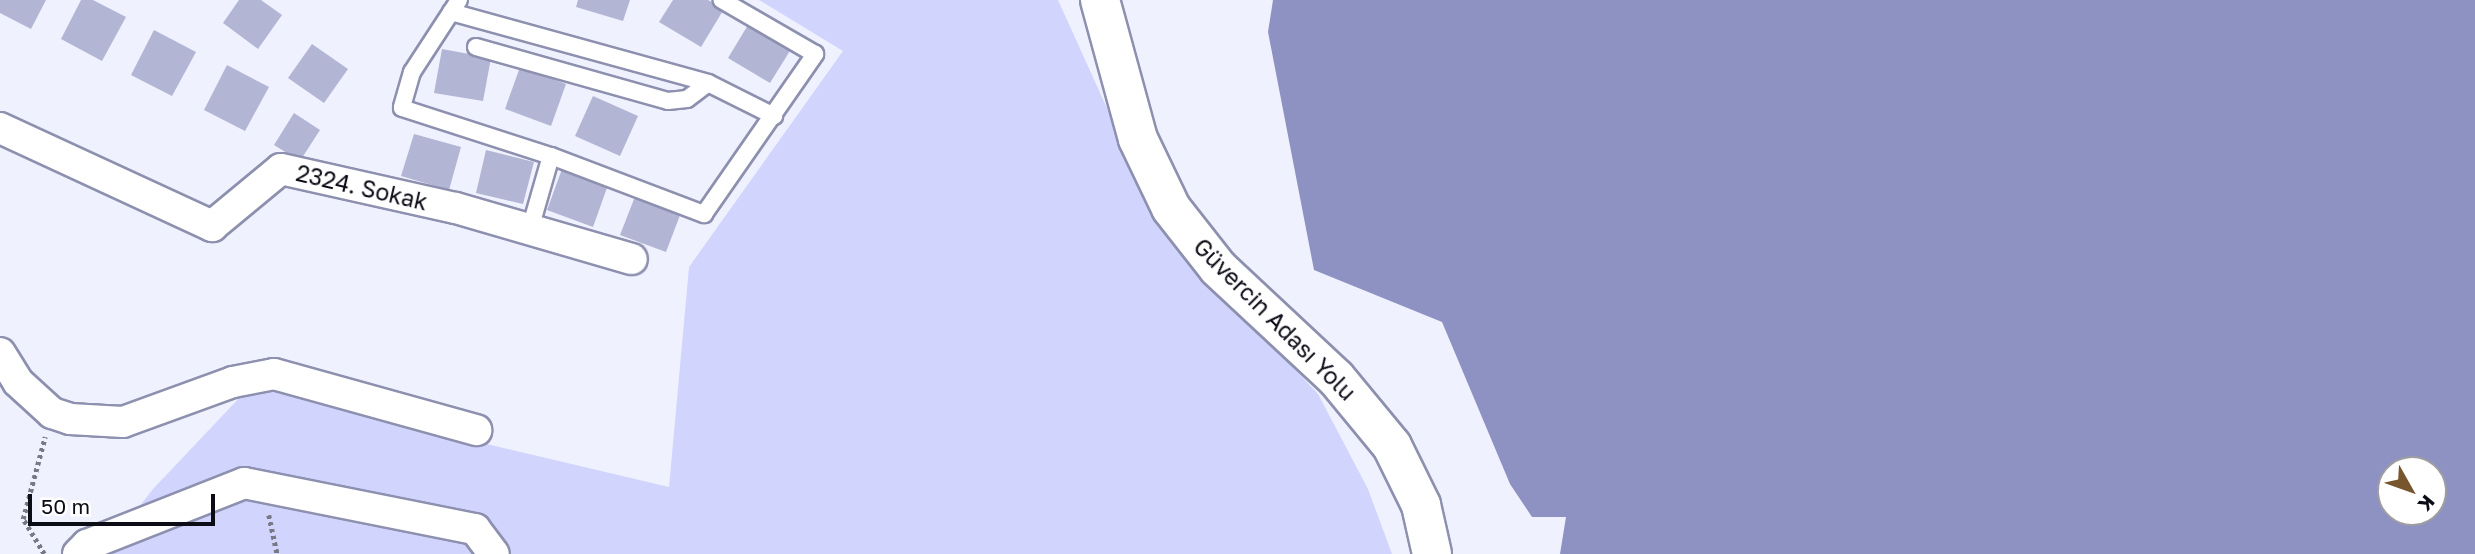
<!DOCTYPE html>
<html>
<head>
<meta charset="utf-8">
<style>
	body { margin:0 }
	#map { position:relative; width:2475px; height:554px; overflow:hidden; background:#f0f1fe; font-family:"Golos Text",sans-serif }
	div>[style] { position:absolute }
	.green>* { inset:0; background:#d1d5fe }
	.water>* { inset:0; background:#8e92c2 }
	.building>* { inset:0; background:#b2b5d4 }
	.path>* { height:4.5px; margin-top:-2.25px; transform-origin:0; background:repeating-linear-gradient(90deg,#797985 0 3.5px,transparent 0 7px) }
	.roads { filter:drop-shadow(2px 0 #8d90ae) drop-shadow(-2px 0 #8d90ae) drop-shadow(0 2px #8d90ae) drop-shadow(0 -2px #8d90ae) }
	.service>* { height:16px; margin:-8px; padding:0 8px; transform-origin:8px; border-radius:8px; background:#fff }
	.minor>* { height:30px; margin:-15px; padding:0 15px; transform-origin:15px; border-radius:15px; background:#fff }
	.secondary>* { height:38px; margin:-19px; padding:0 19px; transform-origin:19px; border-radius:19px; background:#fff }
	span { translate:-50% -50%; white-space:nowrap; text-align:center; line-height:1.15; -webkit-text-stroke:5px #fff; paint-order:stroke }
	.street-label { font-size:23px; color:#0c0c17 }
	.north { position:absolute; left:2377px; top:456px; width:70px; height:70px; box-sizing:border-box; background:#fff; border:2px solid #9e9ea2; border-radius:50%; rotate:130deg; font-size:19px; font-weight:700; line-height:28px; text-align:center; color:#0c0c17 }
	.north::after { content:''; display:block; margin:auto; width:24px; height:32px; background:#77562d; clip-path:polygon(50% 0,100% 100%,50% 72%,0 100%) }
	.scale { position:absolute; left:28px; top:494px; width:187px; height:32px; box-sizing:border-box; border:4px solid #0c0c17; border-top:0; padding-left:9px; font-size:21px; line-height:24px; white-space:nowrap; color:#0c0c17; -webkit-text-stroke:5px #fff; paint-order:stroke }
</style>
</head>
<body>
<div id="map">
	<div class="green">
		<div style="clip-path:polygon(759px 0,1058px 0,1159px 223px,1318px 394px,1368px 489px,1392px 554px,102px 554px,153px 489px,260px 376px,415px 427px,669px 487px,689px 267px,843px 51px)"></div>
	</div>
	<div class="water">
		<div style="clip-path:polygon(evenodd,1273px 0,2475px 0,2475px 554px,1560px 554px,1566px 517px,1532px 517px,1510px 484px,1442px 322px,1314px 270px,1268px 32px,1273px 0,2391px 470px,2433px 470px,2433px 512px,2391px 512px,2391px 470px)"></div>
	</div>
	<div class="building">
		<div style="clip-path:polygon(0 0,46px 0,31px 29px,0 13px)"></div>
		<div style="clip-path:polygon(81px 0,93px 0,126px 17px,102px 61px,61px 39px)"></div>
		<div style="clip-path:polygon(239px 0,261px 0,282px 15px,258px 49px,223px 23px)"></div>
		<div style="clip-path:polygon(578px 0,630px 0,623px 21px,576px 7px)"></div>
		<div style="clip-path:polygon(673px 0,708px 0,724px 9px,701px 47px,659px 22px)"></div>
		<div style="clip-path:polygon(751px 20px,793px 46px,770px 83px,728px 58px)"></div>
		<div style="clip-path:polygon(154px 30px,196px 52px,172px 96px,131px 75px)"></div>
		<div style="clip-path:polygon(312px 44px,348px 69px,324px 103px,288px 78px)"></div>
		<div style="clip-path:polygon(442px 49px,491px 58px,483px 101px,434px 93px)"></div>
		<div style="clip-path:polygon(227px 65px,269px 87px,245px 131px,204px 110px)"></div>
		<div style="clip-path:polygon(520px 67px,566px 84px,551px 126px,505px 109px)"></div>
		<div style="clip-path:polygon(593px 96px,638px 116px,620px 156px,575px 136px)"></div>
		<div style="clip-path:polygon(294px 113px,320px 130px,300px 161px,274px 145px)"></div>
		<div style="clip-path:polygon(414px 134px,461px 147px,449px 190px,401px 176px)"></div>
		<div style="clip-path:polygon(486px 150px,534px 162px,523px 204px,476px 193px)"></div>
		<div style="clip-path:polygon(562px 169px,608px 185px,593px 227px,547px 210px)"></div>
		<div style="clip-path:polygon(636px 194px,682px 210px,666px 252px,620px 235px)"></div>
	</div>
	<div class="path">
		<div style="left:269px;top:515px;width:40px;rotate:78deg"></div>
		<div style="left:44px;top:554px;width:41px;rotate:-121deg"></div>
		<div style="left:23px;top:519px;width:85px;rotate:-75deg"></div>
	</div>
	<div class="roads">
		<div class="service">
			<div style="left:459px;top:0;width:86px;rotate:123.1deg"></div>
			<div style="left:412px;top:72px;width:37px;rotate:106deg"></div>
			<div style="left:402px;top:108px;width:157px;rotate:17.9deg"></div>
			<div style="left:451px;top:12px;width:267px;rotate:15.4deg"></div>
			<div style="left:708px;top:83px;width:74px;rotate:26.6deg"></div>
			<div style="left:476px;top:47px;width:199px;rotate:15.7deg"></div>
			<div style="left:668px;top:101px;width:19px;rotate:-6deg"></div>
			<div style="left:687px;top:99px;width:26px;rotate:-37deg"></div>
			<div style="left:530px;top:229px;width:76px;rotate:-74deg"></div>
			<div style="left:551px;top:156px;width:164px;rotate:20.8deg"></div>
			<div style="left:704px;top:214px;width:195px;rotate:-55.2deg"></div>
			<div style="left:815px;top:54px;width:108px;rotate:-149.9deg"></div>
		</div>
		<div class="minor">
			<div style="left:0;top:128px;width:234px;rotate:24.8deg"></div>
			<div style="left:212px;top:226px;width:89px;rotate:-39.6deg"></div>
			<div style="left:281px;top:169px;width:179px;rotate:12.6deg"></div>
			<div style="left:456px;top:208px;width:183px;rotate:16.2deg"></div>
			<div style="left:0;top:353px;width:34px;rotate:58deg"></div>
			<div style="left:18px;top:382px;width:46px;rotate:42.4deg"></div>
			<div style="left:52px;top:413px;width:19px;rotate:18deg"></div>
			<div style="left:70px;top:419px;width:53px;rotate:3.2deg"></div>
			<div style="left:123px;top:422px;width:117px;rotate:-20deg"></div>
			<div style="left:233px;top:382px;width:42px;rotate:-11deg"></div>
			<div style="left:274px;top:374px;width:210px;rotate:15.5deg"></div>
			<div style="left:78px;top:554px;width:13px;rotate:-45deg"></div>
			<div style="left:87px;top:545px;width:169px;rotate:-21.5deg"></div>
			<div style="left:244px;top:483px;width:236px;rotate:11.3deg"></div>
			<div style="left:475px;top:529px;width:31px;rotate:53deg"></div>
		</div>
		<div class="secondary">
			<div style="left:1100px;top:0;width:144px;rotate:74.7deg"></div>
			<div style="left:1138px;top:139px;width:76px;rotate:64.4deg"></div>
			<div style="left:1171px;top:208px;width:76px;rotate:51.9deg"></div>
			<div style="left:1218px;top:268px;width:161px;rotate:43deg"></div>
			<div style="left:1336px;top:378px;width:88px;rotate:50.5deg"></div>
			<div style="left:1392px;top:446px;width:66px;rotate:63.8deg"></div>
			<div style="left:1421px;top:505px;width:50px;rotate:77.3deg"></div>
		</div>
	</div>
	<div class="street-label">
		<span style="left:362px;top:187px;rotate:13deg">2324. Sokak</span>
		<span style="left:1275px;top:319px;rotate:45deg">Güvercin Adası Yolu</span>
	</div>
	<div class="north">K</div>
	<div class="scale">50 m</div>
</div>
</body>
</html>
